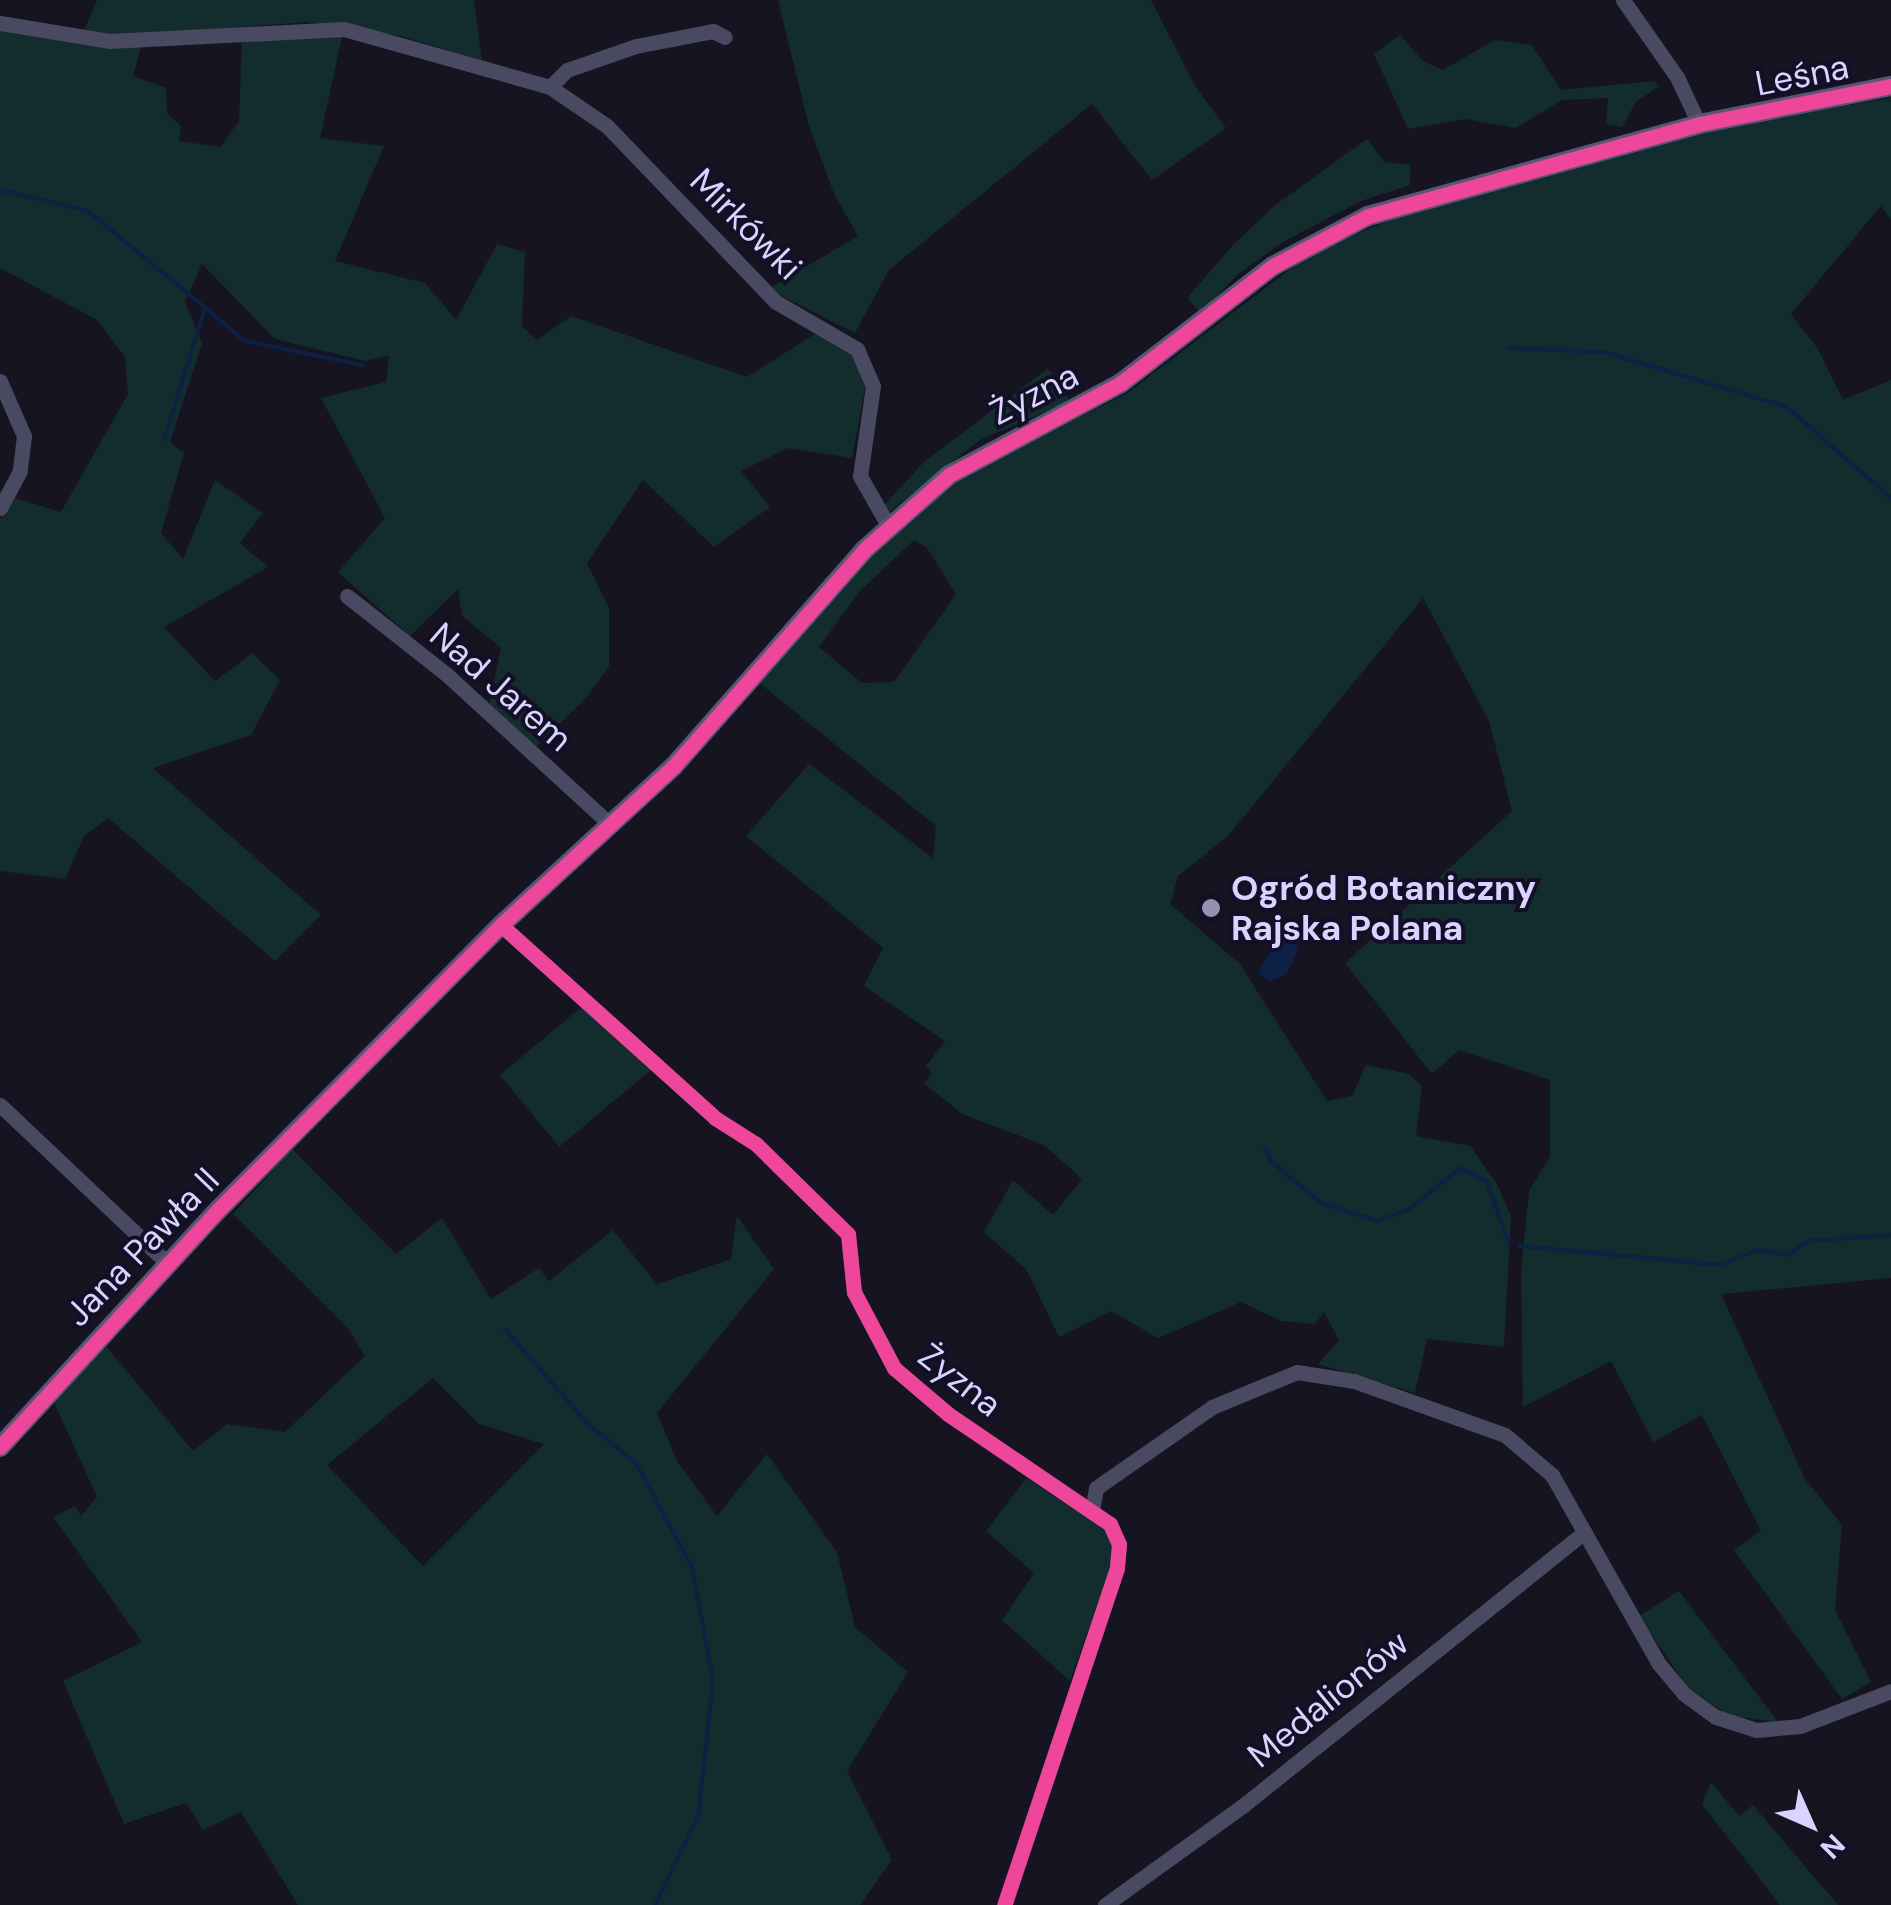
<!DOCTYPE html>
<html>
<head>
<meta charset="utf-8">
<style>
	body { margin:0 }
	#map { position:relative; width:1891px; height:1905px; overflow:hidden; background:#161421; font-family:"DM Sans",sans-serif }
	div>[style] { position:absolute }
	.green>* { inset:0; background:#132c2d }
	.water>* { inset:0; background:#0d2144 }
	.stream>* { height:4px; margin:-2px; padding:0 2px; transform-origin:2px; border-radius:2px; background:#0d2144 }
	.street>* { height:15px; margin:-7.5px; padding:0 7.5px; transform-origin:7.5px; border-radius:7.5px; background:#4a4962 }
	.secondary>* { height:20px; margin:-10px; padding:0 10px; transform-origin:10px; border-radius:10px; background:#575674 }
	.cycleway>* { height:15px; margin:-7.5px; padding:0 7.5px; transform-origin:7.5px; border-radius:7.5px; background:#ed469a }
	.dots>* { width:28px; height:28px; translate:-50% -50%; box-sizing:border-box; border:5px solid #130f26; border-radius:50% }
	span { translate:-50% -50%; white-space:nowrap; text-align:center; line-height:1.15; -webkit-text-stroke:8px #130f26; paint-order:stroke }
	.street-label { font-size:35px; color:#d9d4ff }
	.poi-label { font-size:35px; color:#d9d4ff; font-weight:700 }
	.left { translate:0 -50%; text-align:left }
	.north { position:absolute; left:1761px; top:1775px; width:100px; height:100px; -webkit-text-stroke:8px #130f26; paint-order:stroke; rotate:135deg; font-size:28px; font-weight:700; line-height:40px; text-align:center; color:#d9d4ff }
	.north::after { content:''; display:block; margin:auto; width:35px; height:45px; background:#d9d4ff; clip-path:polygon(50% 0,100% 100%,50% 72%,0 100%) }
</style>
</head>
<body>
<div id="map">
	<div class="green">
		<div style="clip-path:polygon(97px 0,474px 0,482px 61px,401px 36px,307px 22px,119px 36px,84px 31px)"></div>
		<div style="clip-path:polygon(778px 0,1151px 0,1195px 86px,1226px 128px,1152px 180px,1092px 104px,889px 270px,855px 333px,768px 289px,858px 236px,835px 196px,809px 126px)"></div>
		<div style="clip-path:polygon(0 28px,141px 47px,133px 76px,166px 88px,167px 113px,181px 126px,179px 141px,220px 147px,239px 121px,242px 35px,343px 32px,320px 138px,384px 146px,335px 261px,425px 283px,456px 320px,497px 244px,525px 252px,522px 326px,537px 340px,571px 316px,747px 377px,821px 330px,851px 353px,866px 383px,852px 458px,788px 448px,741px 471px,770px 507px,714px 547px,643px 480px,587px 563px,609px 608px,609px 666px,587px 697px,536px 747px,489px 705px,501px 648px,462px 616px,458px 589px,410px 636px,338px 572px,385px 518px,321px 398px,386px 382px,389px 356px,365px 361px,275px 339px,202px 264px,185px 302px,202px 343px,170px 442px,184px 453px,161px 533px,183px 559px,215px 480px,263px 513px,240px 543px,268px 567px,164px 627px,215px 681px,252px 653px,280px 680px,251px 735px,153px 768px,321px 915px,275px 961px,108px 818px,84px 836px,65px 879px,0 871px,0 519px,12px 497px,61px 512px,128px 394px,125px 357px,97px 320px,0 268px)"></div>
		<div style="clip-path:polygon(1400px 35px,1423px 61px,1443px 70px,1495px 40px,1532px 45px,1561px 90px,1655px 81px,1659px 86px,1636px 102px,1622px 127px,1606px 124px,1608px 98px,1562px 100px,1516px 128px,1466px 119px,1408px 129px,1374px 54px)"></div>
		<div style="clip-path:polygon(evenodd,1891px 98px,1891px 220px,1881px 206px,1791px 314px,1818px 349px,1843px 400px,1891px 380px,1891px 1278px,1721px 1294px,1805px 1479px,1842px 1525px,1835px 1610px,1871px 1682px,1842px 1699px,1734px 1550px,1761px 1531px,1702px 1415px,1653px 1442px,1611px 1361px,1523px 1407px,1521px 1272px,1529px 1191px,1550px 1156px,1550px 1080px,1459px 1050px,1432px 1074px,1345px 963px,1512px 811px,1489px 721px,1423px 598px,1228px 836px,1178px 876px,1170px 904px,1240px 964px,1327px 1101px,1352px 1096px,1366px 1065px,1409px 1074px,1422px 1086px,1416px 1136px,1470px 1146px,1497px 1184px,1511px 1216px,1504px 1347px,1427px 1339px,1415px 1393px,1318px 1364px,1339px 1340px,1324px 1312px,1315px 1324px,1281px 1321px,1241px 1302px,1158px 1338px,1111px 1311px,1059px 1337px,1026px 1269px,984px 1232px,1013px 1180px,1053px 1215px,1082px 1179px,1044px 1145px,962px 1114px,924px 1083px,932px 1073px,926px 1066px,945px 1041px,864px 986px,883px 948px,746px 836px,809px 764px,933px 858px,936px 826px,758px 682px,849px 578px,951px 481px,1126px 394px,1310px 254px,1394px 218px,1720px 126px,1891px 98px,914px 540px,927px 548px,956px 594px,894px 682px,862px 683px,819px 647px,860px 591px,914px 540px)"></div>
		<div style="clip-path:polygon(1367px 139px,1384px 162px,1411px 165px,1410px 185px,1361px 201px,1283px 242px,1238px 274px,1201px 313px,1187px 298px,1233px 245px,1274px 206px)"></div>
		<div style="clip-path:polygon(1048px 368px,1070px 401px,980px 440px,889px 512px,883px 506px,925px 461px)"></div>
		<div style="clip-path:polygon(585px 1004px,651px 1070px,559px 1147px,500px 1075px)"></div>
		<div style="clip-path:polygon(evenodd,292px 1149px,396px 1254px,442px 1218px,491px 1299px,539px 1268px,549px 1281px,613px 1230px,657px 1284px,731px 1259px,737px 1216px,774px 1269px,657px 1413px,677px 1461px,717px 1516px,767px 1454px,837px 1552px,855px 1627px,908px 1672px,847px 1771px,892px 1860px,860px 1905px,298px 1905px,241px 1812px,203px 1830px,186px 1803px,124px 1824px,63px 1681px,142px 1642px,53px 1517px,75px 1506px,81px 1516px,97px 1497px,53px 1400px,106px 1346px,193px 1451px,227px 1424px,285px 1432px,365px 1356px,348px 1328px,233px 1214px,292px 1149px,433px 1378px,479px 1424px,544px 1444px,423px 1566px,327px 1465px,433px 1378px)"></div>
		<div style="clip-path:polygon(1026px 1478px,1106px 1529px,1111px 1546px,1111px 1566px,1070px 1681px,1002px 1620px,1034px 1573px,986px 1531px)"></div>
		<div style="clip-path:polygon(1679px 1591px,1778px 1722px,1730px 1716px,1688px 1688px,1639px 1616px)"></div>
		<div style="clip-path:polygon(1711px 1782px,1739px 1816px,1753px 1805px,1838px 1905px,1780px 1905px,1702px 1804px)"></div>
	</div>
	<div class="water">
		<div style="clip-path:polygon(1286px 936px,1299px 948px,1287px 974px,1270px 981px,1258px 974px,1275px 941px)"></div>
	</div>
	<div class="stream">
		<div style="left:0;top:190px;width:90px;rotate:13.4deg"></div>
		<div style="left:88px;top:211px;width:204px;rotate:39.6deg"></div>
		<div style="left:245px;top:341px;width:120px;rotate:11.5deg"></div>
		<div style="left:1508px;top:348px;width:96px;rotate:2.4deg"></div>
		<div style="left:1604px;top:352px;width:191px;rotate:16.7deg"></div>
		<div style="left:1787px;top:407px;width:138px;rotate:41.2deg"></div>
		<div style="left:164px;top:440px;width:135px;rotate:-72.8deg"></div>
		<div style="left:1265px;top:1148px;width:16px;rotate:63deg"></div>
		<div style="left:1272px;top:1162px;width:64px;rotate:39.9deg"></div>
		<div style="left:1321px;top:1203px;width:60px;rotate:17.5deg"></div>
		<div style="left:1378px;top:1221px;width:33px;rotate:-21deg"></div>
		<div style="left:1409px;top:1209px;width:66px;rotate:-38.3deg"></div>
		<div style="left:1461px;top:1168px;width:30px;rotate:28deg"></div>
		<div style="left:1487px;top:1182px;width:66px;rotate:70.5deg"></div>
		<div style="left:1520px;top:1246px;width:202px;rotate:5.4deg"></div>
		<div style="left:1721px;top:1265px;width:39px;rotate:-23deg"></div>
		<div style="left:1757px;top:1250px;width:32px;rotate:9deg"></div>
		<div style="left:1789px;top:1255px;width:24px;rotate:-36deg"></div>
		<div style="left:1808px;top:1241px;width:83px;rotate:-4.1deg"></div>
		<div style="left:505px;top:1329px;width:128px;rotate:48.8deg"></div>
		<div style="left:589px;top:1425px;width:60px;rotate:39deg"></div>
		<div style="left:636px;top:1463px;width:118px;rotate:61.7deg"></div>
		<div style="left:692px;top:1567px;width:115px;rotate:79.5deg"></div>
		<div style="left:713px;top:1680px;width:138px;rotate:96.2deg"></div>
		<div style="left:698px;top:1817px;width:98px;rotate:116deg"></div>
	</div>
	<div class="street">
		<div style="left:1623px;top:0;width:94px;rotate:55deg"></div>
		<div style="left:1677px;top:77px;width:52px;rotate:64.9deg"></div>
		<div style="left:0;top:23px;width:110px;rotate:9.4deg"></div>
		<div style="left:109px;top:41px;width:235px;rotate:-2.9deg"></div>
		<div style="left:344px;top:29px;width:214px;rotate:15.7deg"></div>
		<div style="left:550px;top:87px;width:69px;rotate:34.4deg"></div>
		<div style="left:607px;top:126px;width:244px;rotate:46.2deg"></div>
		<div style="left:776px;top:302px;width:94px;rotate:30.1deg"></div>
		<div style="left:857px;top:349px;width:40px;rotate:66.6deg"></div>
		<div style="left:873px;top:386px;width:91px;rotate:98.2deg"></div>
		<div style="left:860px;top:476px;width:59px;rotate:60.4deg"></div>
		<div style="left:550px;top:87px;width:24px;rotate:-45deg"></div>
		<div style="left:567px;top:70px;width:73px;rotate:-19.2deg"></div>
		<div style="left:636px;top:46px;width:78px;rotate:-11deg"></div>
		<div style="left:713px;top:31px;width:13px;rotate:27deg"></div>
		<div style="left:0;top:381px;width:60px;rotate:66.4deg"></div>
		<div style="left:24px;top:436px;width:35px;rotate:97deg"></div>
		<div style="left:20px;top:471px;width:42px;rotate:118.4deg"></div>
		<div style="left:347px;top:596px;width:125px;rotate:38.2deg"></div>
		<div style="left:445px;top:673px;width:226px;rotate:42.5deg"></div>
		<div style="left:501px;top:925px;width:288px;rotate:42deg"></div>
		<div style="left:715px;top:1118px;width:49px;rotate:32.4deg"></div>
		<div style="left:756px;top:1144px;width:129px;rotate:44.4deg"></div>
		<div style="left:848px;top:1234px;width:58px;rotate:84.1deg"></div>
		<div style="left:854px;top:1292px;width:86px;rotate:62.2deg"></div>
		<div style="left:894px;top:1368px;width:71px;rotate:40.4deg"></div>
		<div style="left:948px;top:1414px;width:196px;rotate:34.2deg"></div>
		<div style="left:1110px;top:1524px;width:22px;rotate:66deg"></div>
		<div style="left:1119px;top:1544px;width:24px;rotate:95deg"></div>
		<div style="left:1117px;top:1568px;width:355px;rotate:108.5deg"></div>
		<div style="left:0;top:1105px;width:230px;rotate:43.4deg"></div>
		<div style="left:1092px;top:1511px;width:23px;rotate:-80deg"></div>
		<div style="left:1096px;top:1488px;width:141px;rotate:-34.9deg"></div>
		<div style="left:1212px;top:1407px;width:92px;rotate:-22.4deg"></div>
		<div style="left:1297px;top:1372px;width:58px;rotate:9deg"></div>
		<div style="left:1354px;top:1381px;width:160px;rotate:19.7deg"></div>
		<div style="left:1505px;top:1435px;width:62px;rotate:40.4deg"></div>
		<div style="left:1552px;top:1475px;width:217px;rotate:60.5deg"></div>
		<div style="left:1659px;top:1664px;width:39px;rotate:50deg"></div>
		<div style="left:1684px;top:1694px;width:39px;rotate:36deg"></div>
		<div style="left:1716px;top:1717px;width:42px;rotate:18deg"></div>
		<div style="left:1756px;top:1730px;width:44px;rotate:-5.2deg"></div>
		<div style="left:1800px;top:1726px;width:97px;rotate:-21deg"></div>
		<div style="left:1105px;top:1905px;width:173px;rotate:-35.8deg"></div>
		<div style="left:1245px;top:1804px;width:435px;rotate:-38.7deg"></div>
	</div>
	<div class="secondary">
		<div style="left:0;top:1447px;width:323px;rotate:-47.4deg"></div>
		<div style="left:219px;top:1209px;width:400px;rotate:-45.2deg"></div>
		<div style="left:501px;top:925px;width:234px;rotate:-42.6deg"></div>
		<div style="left:673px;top:767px;width:289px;rotate:-48.6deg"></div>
		<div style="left:864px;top:550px;width:113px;rotate:-41.4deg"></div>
		<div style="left:949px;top:475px;width:195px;rotate:-28.1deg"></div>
		<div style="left:1121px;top:383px;width:192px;rotate:-37.6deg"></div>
		<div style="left:1273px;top:266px;width:107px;rotate:-27.8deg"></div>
		<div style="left:1368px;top:216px;width:344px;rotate:-15.5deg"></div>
		<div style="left:1699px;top:124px;width:196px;rotate:-11.2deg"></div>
	</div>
	<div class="cycleway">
		<div style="left:501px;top:925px;width:288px;rotate:42deg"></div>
		<div style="left:715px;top:1118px;width:49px;rotate:32.4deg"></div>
		<div style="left:756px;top:1144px;width:129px;rotate:44.4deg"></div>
		<div style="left:848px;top:1234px;width:58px;rotate:84.1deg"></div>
		<div style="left:854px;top:1292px;width:86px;rotate:62.2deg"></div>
		<div style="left:894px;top:1368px;width:71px;rotate:40.4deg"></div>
		<div style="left:948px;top:1414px;width:196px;rotate:34.2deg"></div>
		<div style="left:1110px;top:1524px;width:22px;rotate:66deg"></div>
		<div style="left:1119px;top:1544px;width:24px;rotate:95deg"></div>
		<div style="left:1117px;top:1568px;width:355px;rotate:108.5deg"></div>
		<div style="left:0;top:1447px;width:323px;rotate:-47.4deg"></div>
		<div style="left:219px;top:1209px;width:400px;rotate:-45.2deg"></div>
		<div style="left:501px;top:925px;width:234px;rotate:-42.6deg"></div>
		<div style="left:673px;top:767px;width:289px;rotate:-48.6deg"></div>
		<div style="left:864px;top:550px;width:113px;rotate:-41.4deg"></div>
		<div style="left:949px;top:475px;width:195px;rotate:-28.1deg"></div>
		<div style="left:1121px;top:383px;width:192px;rotate:-37.6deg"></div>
		<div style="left:1273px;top:266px;width:107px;rotate:-27.8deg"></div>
		<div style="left:1368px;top:216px;width:344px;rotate:-15.5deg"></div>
		<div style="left:1699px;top:124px;width:196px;rotate:-11.2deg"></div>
	</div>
	<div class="dots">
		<div style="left:1211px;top:908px;background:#9591b1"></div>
	</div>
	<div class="street-label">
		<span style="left:1802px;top:75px;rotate:-11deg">Leśna</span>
		<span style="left:746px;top:224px;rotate:45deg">Mirkówki</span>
		<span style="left:1034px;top:394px;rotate:-27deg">Żyzna</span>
		<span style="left:501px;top:687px;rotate:41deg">Nad Jarem</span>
		<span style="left:142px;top:1247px;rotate:-46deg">Jana Pawła II</span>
		<span style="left:960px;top:1380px;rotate:38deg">Żyzna</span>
		<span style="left:1328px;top:1699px;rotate:-39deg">Medalionów</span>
	</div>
	<div class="poi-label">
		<span class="left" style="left:1231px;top:908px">Ogród Botaniczny<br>Rajska Polana</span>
	</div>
	<div class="north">N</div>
</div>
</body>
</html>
